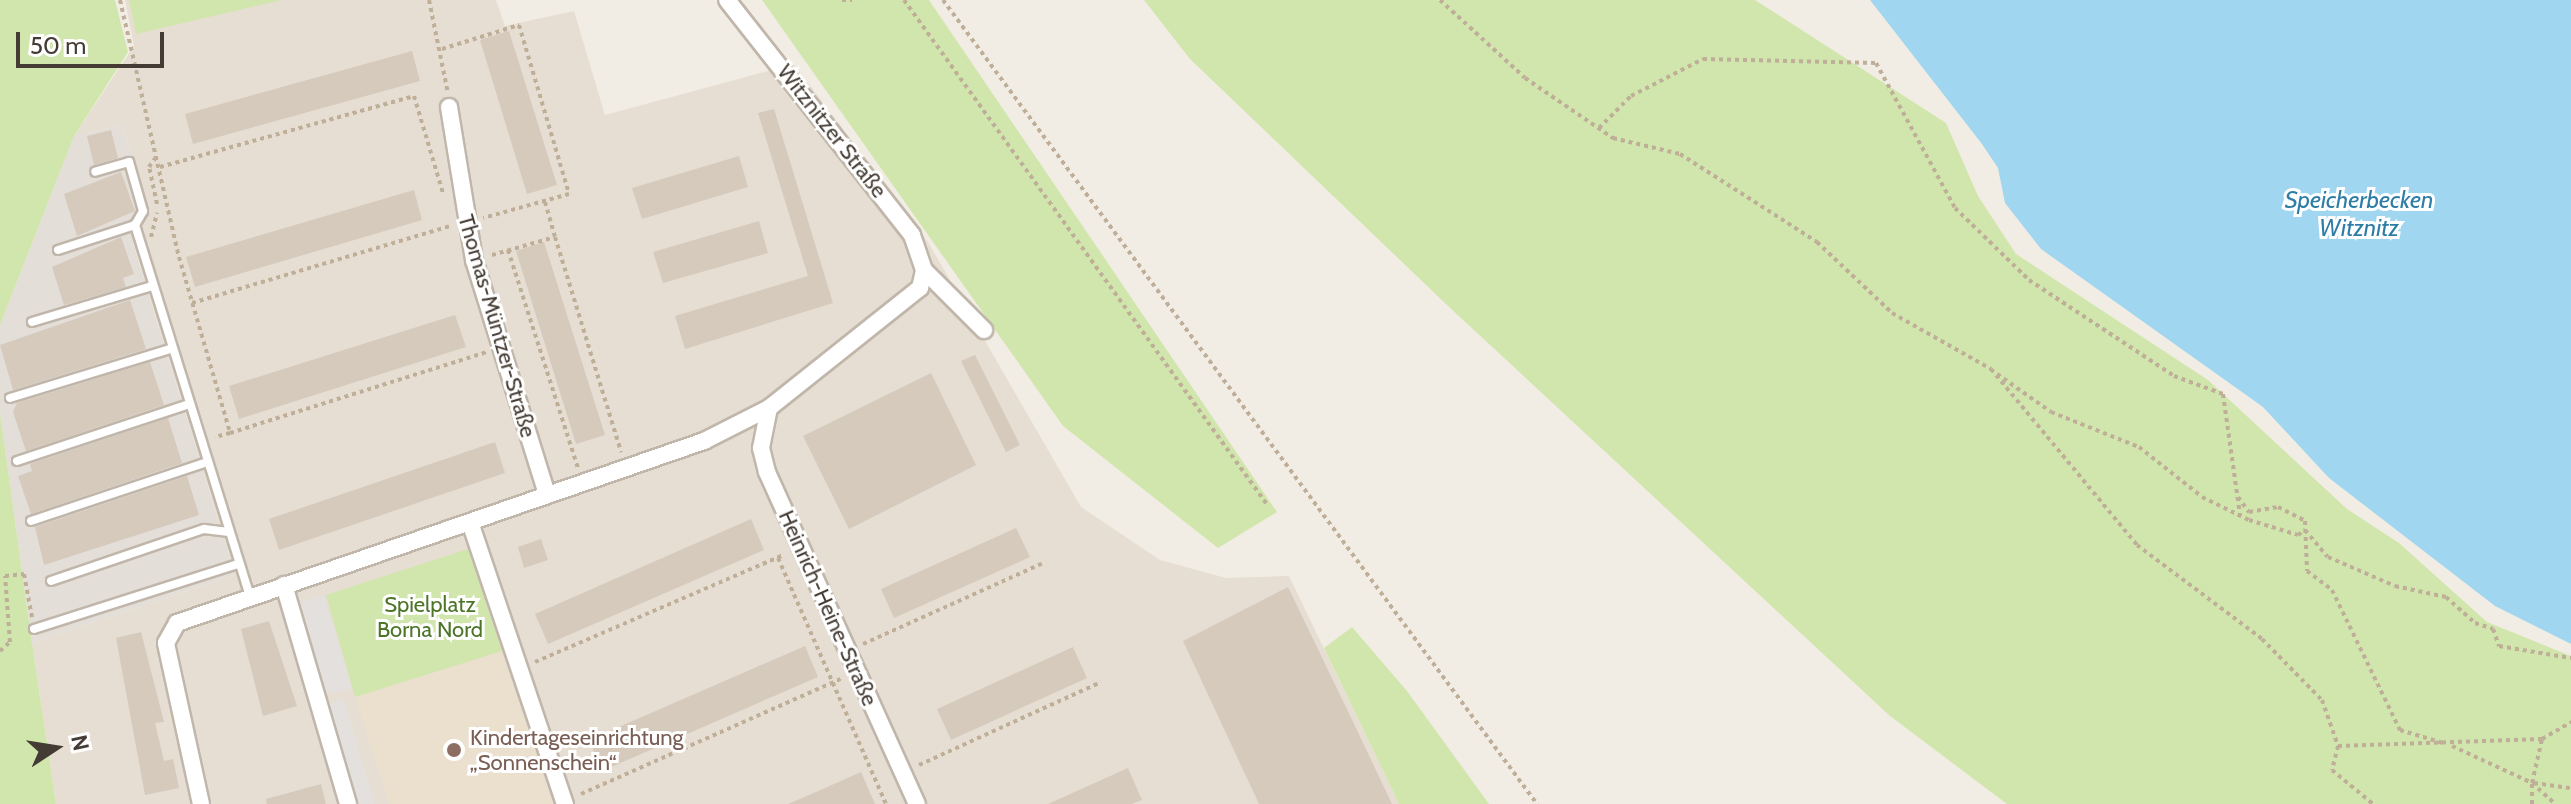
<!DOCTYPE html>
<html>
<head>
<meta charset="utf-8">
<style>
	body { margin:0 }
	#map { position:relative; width:2571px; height:804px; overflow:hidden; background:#f2ede4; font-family:Cabin,sans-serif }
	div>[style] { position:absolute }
	.residential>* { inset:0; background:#e6ded2 }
	.industrial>* { inset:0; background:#e4ded9 }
	.education>* { inset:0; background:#ebe0ce }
	.green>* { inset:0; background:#d1e6ad }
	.parking>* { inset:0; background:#e3e0dd }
	.water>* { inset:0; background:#a0d6ef }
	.building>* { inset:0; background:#d6cabd }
	.path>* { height:4px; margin-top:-2px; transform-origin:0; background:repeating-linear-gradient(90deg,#bfae98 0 4px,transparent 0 8px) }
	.roads { filter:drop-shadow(2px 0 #c0b6aa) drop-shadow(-2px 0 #c0b6aa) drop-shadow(0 2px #c0b6aa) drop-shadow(0 -2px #c0b6aa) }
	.lane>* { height:8px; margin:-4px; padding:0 4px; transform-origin:4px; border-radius:4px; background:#fff }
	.street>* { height:16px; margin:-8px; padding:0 8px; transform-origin:8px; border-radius:8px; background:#fff }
	.dots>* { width:22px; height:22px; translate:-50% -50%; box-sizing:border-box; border:4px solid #fff; border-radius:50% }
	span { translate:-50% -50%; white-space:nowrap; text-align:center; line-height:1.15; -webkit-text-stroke:6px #fff; paint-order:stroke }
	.street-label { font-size:22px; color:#443c34 }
	.park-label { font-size:22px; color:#4c7528 }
	.education-label { font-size:22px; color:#785e54 }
	.left { translate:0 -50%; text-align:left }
	.water-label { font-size:24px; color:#2e7da6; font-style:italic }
	.north { position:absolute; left:16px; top:708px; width:80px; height:80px; -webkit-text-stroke:6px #fff; paint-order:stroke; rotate:78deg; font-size:22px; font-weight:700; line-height:32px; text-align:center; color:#443c34 }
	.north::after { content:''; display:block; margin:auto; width:28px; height:36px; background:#443c34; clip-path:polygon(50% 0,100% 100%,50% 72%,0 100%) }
	.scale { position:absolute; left:16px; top:32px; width:148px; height:36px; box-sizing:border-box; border:4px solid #443c34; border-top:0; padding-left:10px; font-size:24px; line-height:28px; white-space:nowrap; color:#443c34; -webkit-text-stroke:6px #fff; paint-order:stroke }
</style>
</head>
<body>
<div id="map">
	<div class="residential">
		<div style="clip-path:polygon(125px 0,496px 0,505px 26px,574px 11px,605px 115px,794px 64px,928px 242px,1081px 507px,1160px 560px,1226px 578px,1289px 576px,1399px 804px,56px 804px,32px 643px,235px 575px,133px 242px,148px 210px,123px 125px,74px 136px,134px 46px)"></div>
	</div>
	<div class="industrial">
		<div style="clip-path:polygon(123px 125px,148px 211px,133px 243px,235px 575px,32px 643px,0 413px,0 325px,74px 136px)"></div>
	</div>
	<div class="education">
		<div style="clip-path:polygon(502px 651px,553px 804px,389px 804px,355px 697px)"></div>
	</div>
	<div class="green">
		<div style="clip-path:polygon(0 0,115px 0,128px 52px,74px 136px,0 325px)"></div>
		<div style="clip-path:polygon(129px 0,282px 0,136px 34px)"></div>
		<div style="clip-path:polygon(762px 0,929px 0,1277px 512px,1218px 548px,1063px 426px)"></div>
		<div style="clip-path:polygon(1144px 0,1755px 0,1946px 123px,1978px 196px,2016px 254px,2208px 380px,2347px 509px,2399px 543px,2487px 622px,2571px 656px,2571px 804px,2007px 804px,1890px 716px,1448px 306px,1190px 59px)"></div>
		<div style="clip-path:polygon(0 413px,32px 643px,56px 804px,0 804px)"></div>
		<div style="clip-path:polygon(468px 549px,502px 651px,355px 697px,326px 595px)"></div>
		<div style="clip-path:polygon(1352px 627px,1407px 691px,1489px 804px,1399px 804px,1324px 648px)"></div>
	</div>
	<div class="parking">
		<div style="clip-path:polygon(324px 595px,352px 688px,326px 695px,298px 603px)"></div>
		<div style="clip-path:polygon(344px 699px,375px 804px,357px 804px,327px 704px)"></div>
	</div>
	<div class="water">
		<div style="clip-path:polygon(1870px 0,2571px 0,2571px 644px,2495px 606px,2329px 478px,2263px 407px,2041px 249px,2005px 203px,1998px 168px,1982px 144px)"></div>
	</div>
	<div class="building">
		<div style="clip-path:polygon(509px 31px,557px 185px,527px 194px,480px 40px)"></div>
		<div style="clip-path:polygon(412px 51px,420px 81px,193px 144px,185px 114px)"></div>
		<div style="clip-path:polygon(774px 109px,833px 303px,685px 349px,675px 316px,808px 276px,758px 113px)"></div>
		<div style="clip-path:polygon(111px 130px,118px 158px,94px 165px,87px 136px)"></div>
		<div style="clip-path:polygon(739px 156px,748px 187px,642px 219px,632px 188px)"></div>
		<div style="clip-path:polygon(121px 172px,135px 211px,77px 236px,64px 194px)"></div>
		<div style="clip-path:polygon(414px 190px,422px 220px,195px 287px,186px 257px)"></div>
		<div style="clip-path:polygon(759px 221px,768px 253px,663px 283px,653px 252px)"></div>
		<div style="clip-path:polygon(121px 237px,134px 274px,123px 278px,126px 287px,64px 305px,52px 267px)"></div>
		<div style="clip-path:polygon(544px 242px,605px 435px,576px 444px,516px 251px)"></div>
		<div style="clip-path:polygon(130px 300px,146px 349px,13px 390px,0 345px)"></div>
		<div style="clip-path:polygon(455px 315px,466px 347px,239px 419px,229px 386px)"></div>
		<div style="clip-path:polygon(975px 355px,1020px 445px,1006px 452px,961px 361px)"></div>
		<div style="clip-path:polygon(150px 362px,164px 405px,26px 451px,13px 412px,17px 403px)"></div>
		<div style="clip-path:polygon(931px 373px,976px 465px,849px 529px,803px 436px)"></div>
		<div style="clip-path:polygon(168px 418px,182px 463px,31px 514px,18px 476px,32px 471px,30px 464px)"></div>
		<div style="clip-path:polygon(495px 442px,505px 473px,279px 550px,269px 519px)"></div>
		<div style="clip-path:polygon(187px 476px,199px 515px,44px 565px,35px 527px)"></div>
		<div style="clip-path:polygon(751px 519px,764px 550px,548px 644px,535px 614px)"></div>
		<div style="clip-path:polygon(1016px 528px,1030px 557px,894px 618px,881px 589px)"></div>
		<div style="clip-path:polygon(541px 539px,548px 560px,524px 568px,518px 547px)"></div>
		<div style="clip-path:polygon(1288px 587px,1355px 726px,1392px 804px,1259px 804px,1183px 641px)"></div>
		<div style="clip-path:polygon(269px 621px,297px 706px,263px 716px,241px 629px)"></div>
		<div style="clip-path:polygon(141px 632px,164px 722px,155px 723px,164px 761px,173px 759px,179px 788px,145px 795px,116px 638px)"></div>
		<div style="clip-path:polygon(805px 646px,818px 677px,602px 771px,589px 740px)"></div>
		<div style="clip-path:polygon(1073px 647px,1087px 678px,951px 740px,937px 709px)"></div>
		<div style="clip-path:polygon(1128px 768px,1142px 800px,1132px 804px,1048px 804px)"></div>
		<div style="clip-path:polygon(861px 772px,875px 804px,788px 804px,825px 788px)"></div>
		<div style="clip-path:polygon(321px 784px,326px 804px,267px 804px,266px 799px)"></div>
	</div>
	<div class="path">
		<div style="left:120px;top:0;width:264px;rotate:77.1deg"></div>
		<div style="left:179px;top:257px;width:183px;rotate:73.8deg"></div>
		<div style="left:230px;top:433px;width:16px;rotate:165deg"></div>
		<div style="left:429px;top:0;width:95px;rotate:78.5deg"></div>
		<div style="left:842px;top:0;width:10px"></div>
		<div style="left:904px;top:0;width:620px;rotate:54.26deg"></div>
		<div style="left:943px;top:0;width:1000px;rotate:53.54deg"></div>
		<div style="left:1440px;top:0;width:115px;rotate:42.5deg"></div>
		<div style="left:1525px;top:78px;width:107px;rotate:34.3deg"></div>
		<div style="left:1613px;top:138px;width:69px;rotate:13.4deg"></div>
		<div style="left:1680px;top:154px;width:163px;rotate:32.7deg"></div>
		<div style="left:1817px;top:242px;width:103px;rotate:43.4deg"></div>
		<div style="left:1892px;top:313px;width:114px;rotate:29.5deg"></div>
		<div style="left:1991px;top:369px;width:229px;rotate:50.3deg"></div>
		<div style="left:2137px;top:545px;width:156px;rotate:36.9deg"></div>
		<div style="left:2262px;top:639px;width:86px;rotate:45.5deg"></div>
		<div style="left:2322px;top:700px;width:49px;rotate:70.8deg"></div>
		<div style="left:2338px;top:746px;width:204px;rotate:-2deg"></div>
		<div style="left:2542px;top:739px;width:34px;rotate:-30deg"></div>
		<div style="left:442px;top:49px;width:81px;rotate:-17.3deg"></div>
		<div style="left:519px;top:25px;width:176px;rotate:73.5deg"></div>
		<div style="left:569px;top:194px;width:89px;rotate:164.4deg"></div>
		<div style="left:1599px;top:128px;width:45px;rotate:-45deg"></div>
		<div style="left:1631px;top:96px;width:81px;rotate:-27.2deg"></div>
		<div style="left:1703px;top:59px;width:173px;rotate:1.3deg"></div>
		<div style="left:1876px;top:63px;width:165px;rotate:61.4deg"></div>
		<div style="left:1955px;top:208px;width:103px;rotate:44.2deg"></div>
		<div style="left:2029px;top:280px;width:174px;rotate:33.5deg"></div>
		<div style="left:2174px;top:376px;width:52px;rotate:20.2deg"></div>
		<div style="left:2223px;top:394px;width:122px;rotate:82deg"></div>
		<div style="left:160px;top:167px;width:264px;rotate:-15.6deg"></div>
		<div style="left:414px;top:96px;width:101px;rotate:73.4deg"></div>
		<div style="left:545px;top:202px;width:36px;rotate:74deg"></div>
		<div style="left:157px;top:204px;width:38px;rotate:-102deg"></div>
		<div style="left:149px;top:167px;width:14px;rotate:-54deg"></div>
		<div style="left:151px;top:237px;width:25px;rotate:-76deg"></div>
		<div style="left:508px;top:250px;width:229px;rotate:72.2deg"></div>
		<div style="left:492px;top:255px;width:66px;rotate:-15.9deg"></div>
		<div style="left:555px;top:237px;width:225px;rotate:72.9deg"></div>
		<div style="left:192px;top:303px;width:270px;rotate:-16.6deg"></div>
		<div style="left:1997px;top:374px;width:66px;rotate:35.1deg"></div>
		<div style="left:2051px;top:412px;width:95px;rotate:21.7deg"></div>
		<div style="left:2139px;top:447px;width:80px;rotate:38.4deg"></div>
		<div style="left:2202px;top:497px;width:52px;rotate:26.1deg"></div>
		<div style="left:2249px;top:520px;width:51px;rotate:17deg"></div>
		<div style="left:2298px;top:535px;width:9px;rotate:-36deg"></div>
		<div style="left:2305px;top:530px;width:35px;rotate:50deg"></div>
		<div style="left:2328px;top:557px;width:73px;rotate:23.4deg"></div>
		<div style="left:2395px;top:586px;width:52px;rotate:12.2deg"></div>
		<div style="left:2446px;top:597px;width:39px;rotate:42deg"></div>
		<div style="left:2475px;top:623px;width:19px;rotate:18deg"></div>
		<div style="left:2493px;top:629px;width:18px;rotate:71deg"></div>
		<div style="left:2499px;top:646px;width:73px;rotate:9.5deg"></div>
		<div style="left:230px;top:433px;width:269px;rotate:-17.5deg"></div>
		<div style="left:2238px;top:497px;width:19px;rotate:54deg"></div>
		<div style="left:2249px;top:512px;width:29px;rotate:-10deg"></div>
		<div style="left:2278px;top:507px;width:30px;rotate:27deg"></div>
		<div style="left:2305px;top:521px;width:50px;rotate:87.7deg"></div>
		<div style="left:2307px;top:571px;width:31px;rotate:37deg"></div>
		<div style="left:2332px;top:590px;width:156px;rotate:64.1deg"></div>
		<div style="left:2400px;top:730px;width:45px;rotate:16.8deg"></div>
		<div style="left:778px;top:558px;width:269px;rotate:66.3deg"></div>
		<div style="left:863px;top:644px;width:197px;rotate:-24.2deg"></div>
		<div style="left:0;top:651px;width:13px;rotate:-42deg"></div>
		<div style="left:10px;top:642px;width:66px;rotate:-94.3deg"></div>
		<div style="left:5px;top:576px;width:19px;rotate:-6deg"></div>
		<div style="left:24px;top:574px;width:44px;rotate:79.5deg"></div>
		<div style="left:535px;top:662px;width:271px;rotate:-23.3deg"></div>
		<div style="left:2338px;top:746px;width:25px;rotate:104deg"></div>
		<div style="left:2332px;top:770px;width:53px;rotate:39.7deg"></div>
		<div style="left:2452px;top:746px;width:88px;rotate:24.8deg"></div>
		<div style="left:2532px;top:783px;width:45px;rotate:-77.2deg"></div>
		<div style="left:919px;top:765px;width:200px;rotate:-24.5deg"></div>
		<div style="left:2534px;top:783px;width:37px;rotate:8deg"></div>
		<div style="left:581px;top:794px;width:287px;rotate:-23.9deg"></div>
		<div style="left:2532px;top:804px;width:21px;rotate:-90deg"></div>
		<div style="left:2532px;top:783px;width:31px;rotate:42deg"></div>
	</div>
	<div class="roads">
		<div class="lane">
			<div style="left:135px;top:225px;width:389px;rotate:72.8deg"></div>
			<div style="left:58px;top:250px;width:81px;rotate:-18deg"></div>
			<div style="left:135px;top:225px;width:16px;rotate:-60deg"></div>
			<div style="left:143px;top:211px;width:51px;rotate:-105.9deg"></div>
			<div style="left:129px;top:162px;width:35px;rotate:164deg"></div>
			<div style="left:32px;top:322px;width:125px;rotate:-16.7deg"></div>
			<div style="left:10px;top:398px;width:167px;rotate:-17deg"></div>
			<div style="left:17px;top:461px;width:178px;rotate:-18.3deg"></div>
			<div style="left:31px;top:521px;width:182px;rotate:-18.5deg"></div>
			<div style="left:51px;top:581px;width:162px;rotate:-18.8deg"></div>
			<div style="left:204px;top:529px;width:23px;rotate:7deg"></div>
			<div style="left:34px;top:629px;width:214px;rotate:-17.7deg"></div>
		</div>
		<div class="street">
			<div style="left:449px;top:107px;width:155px;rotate:80.7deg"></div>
			<div style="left:474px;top:260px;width:246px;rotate:72.7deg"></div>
			<div style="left:924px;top:270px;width:85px;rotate:45deg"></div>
			<div style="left:769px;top:408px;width:41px;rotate:101.3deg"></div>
			<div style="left:761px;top:448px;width:25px;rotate:76deg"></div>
			<div style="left:767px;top:472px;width:364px;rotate:65.7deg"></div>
			<div style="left:470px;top:522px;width:298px;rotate:71.4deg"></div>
			<div style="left:284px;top:585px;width:228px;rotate:73.7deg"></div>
			<div style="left:201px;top:804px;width:165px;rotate:-102.3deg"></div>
			<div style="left:166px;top:643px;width:23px;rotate:-61deg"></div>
			<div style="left:177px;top:623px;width:558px;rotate:-19.05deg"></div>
			<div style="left:704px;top:441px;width:73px;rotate:-26.9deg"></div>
			<div style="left:769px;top:408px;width:193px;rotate:-38.5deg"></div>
			<div style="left:920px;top:288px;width:18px;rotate:-77deg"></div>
			<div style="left:924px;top:270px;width:37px;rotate:-109deg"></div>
			<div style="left:912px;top:235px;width:299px;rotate:-128.2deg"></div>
		</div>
	</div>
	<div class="dots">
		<div style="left:454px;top:750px;background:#8d6e63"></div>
	</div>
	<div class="street-label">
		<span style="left:832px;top:131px;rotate:52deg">Witznitzer Straße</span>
		<span style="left:497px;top:326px;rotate:74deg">Thomas-Müntzer-Straße</span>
		<span style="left:828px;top:608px;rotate:66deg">Heinrich-Heine-Straße</span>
	</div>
	<div class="park-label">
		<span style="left:430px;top:617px">Spielplatz<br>Borna Nord</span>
	</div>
	<div class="education-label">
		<span class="left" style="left:470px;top:750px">Kindertageseinrichtung<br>„Sonnenschein“</span>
	</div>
	<div class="water-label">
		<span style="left:2359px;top:214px">Speicherbecken<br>Witznitz</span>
	</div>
	<div class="north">N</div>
	<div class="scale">50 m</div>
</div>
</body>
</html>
